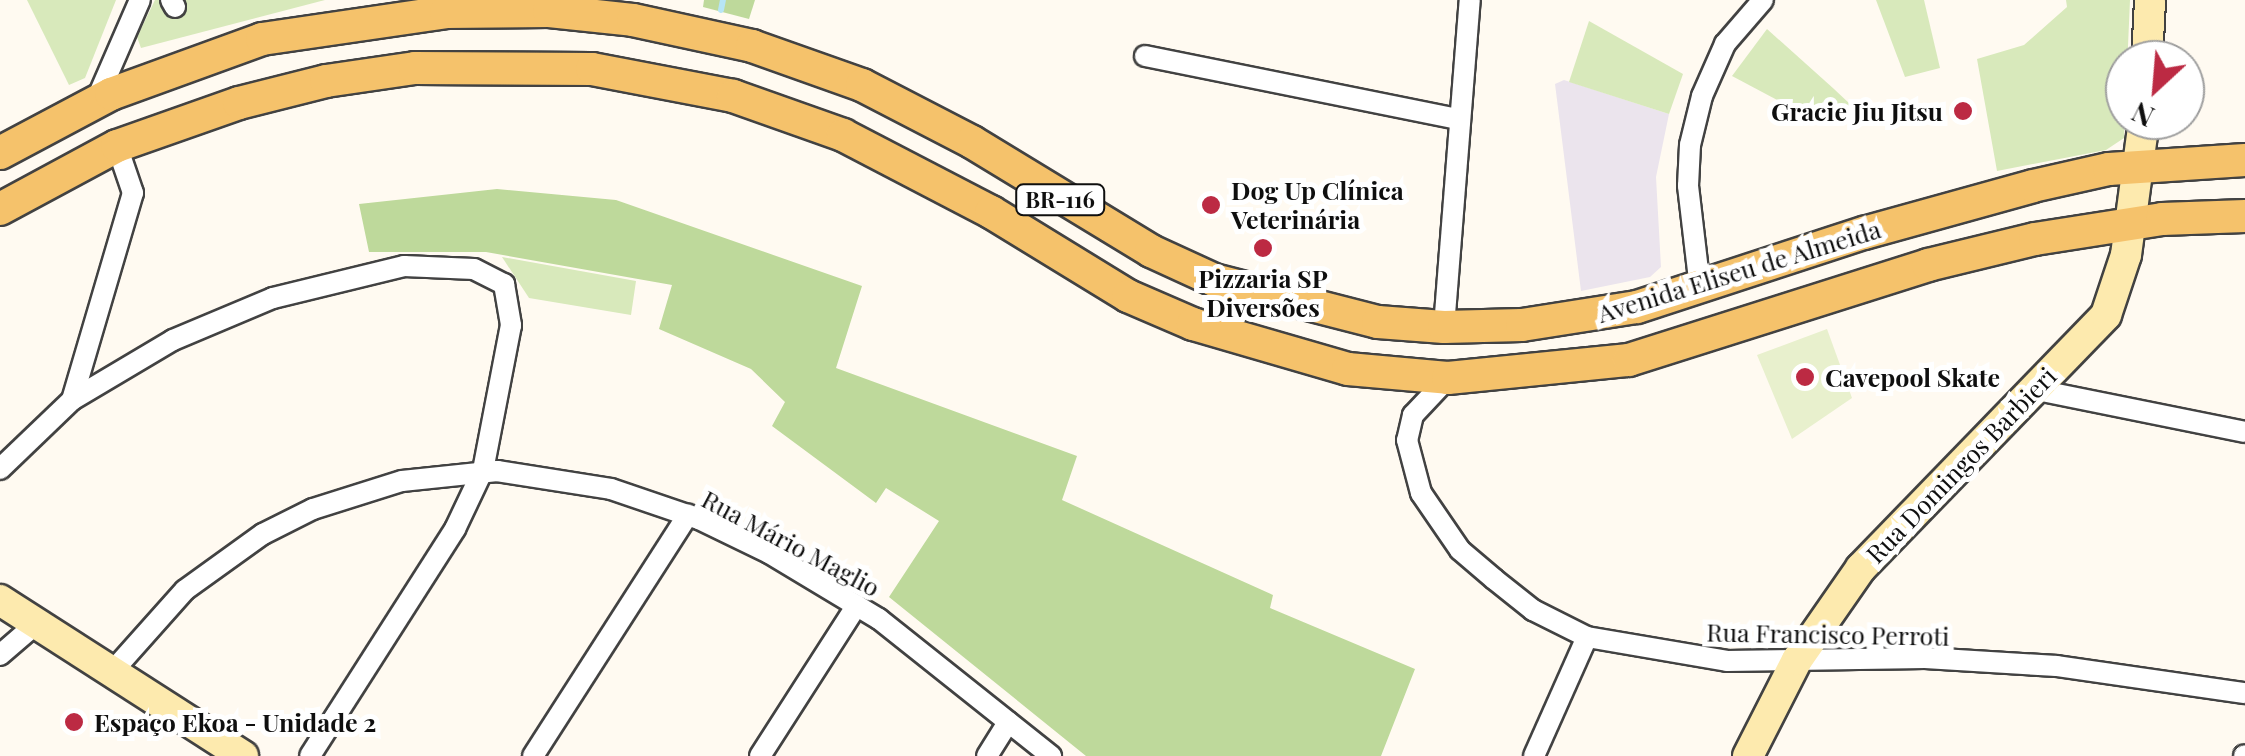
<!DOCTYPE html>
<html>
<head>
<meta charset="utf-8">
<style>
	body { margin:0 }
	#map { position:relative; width:2245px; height:756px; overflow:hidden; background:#fffaf1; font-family:"Playfair Display",serif }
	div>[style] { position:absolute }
	.industrial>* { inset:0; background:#ebe4ed }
	.green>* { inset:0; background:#d8e9bb }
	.forest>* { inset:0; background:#bed99b }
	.pitch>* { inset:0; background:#e8f0cd }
	.stream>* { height:6px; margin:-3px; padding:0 3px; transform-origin:3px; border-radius:3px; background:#b7e5f5 }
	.roads { filter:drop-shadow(2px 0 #424242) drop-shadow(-2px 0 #424242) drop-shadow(0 2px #424242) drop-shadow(0 -2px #424242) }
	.street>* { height:20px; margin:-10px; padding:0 10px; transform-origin:10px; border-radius:10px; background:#fff }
	.secondary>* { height:30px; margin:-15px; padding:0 15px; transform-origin:15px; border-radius:15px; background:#fdeaae }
	.primary>* { height:32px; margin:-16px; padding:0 16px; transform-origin:16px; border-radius:16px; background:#f5c26b }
	.dots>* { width:28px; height:28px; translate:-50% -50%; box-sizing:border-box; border:5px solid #fff; border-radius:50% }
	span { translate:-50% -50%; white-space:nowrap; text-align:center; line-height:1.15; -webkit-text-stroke:10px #fff; paint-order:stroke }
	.shield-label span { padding:2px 8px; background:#fff; border:2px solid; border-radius:8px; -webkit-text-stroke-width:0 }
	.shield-label { font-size:22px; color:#0f0f0f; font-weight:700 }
	.poi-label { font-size:25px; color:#0f0f0f; font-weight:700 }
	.right { translate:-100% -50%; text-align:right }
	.left { translate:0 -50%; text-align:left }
	.street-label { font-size:25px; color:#0f0f0f }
	.north { position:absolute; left:2105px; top:40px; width:100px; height:100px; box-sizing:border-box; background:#fff; border:2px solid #9f9f9f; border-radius:50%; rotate:206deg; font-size:28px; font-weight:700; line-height:40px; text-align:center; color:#0f0f0f }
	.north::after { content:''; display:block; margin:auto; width:35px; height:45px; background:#bc2a43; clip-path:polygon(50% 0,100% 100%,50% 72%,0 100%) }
</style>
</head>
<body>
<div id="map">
	<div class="industrial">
		<div style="clip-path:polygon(1564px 80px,1669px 114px,1656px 177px,1661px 267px,1650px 277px,1581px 291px,1555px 84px)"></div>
	</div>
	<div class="green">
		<div style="clip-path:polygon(27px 0,116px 0,85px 78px,69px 85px)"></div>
		<div style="clip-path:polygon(155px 0,325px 0,141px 48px,137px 37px)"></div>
		<div style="clip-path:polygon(1876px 0,1924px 0,1940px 68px,1905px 77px)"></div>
		<div style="clip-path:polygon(2066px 0,2130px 0,2124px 138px,2106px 150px,1997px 171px,1977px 59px,2024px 45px,2067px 7px)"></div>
		<div style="clip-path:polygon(1589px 21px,1683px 74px,1669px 114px,1569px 82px)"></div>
		<div style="clip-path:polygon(1767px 29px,1834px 89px,1851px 105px,1824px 125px,1732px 76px)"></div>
		<div style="clip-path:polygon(502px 257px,636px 281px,631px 315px,529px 298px)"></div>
	</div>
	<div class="forest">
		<div style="clip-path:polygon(704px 0,755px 0,749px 19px,703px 7px)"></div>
		<div style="clip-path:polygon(497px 189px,616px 200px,862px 286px,836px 368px,1077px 456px,1062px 500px,1273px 595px,1270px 608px,1415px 669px,1381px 756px,1086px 756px,889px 597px,939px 521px,886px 488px,876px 503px,772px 426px,785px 402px,751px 369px,659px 329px,672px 285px,486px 252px,369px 252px,359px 204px)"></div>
	</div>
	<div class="pitch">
		<div style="clip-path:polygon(1827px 329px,1852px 398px,1792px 439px,1757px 355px)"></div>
	</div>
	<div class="stream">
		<div style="left:721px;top:10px;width:10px;rotate:-79deg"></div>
	</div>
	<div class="roads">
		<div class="street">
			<div style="left:171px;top:0;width:8px;rotate:60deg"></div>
			<div style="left:1145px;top:56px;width:319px;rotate:11.4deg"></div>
			<div style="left:96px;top:101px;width:110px;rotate:-66.5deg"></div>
			<div style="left:1700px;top:288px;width:103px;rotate:-96.7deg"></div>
			<div style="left:1688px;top:186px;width:41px;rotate:-87.2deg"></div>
			<div style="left:1690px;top:145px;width:50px;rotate:-76.2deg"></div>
			<div style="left:1702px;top:96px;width:57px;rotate:-66.1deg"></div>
			<div style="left:1725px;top:44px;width:58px;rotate:-49.2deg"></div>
			<div style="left:1444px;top:327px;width:328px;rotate:-85.5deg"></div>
			<div style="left:1448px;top:378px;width:51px;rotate:133.4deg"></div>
			<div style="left:1413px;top:415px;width:26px;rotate:103deg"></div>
			<div style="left:1407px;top:440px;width:55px;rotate:75.2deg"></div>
			<div style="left:1421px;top:493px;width:69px;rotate:55.6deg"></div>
			<div style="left:1460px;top:550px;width:45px;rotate:40.5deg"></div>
			<div style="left:1494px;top:579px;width:50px;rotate:38.5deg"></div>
			<div style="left:1533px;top:610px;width:60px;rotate:26.6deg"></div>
			<div style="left:1587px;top:637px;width:142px;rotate:9.7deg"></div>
			<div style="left:1727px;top:661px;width:198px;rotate:-0.9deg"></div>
			<div style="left:1925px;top:658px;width:132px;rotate:3.5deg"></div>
			<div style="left:2057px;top:666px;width:190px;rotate:8.2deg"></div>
			<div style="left:2032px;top:389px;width:217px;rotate:11.4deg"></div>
			<div style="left:72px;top:400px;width:216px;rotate:-73.6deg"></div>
			<div style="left:133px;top:193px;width:50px;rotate:-108.8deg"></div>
			<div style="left:0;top:469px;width:100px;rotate:-43.8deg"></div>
			<div style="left:72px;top:400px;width:117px;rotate:-30.7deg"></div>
			<div style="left:173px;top:340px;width:108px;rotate:-22.8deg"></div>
			<div style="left:273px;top:298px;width:135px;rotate:-13.7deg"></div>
			<div style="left:404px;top:266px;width:70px;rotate:2.5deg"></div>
			<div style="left:474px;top:269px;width:34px;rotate:27deg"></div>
			<div style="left:504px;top:284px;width:42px;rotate:80.3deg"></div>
			<div style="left:511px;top:325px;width:148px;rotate:100.9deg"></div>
			<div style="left:483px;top:470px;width:65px;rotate:115.4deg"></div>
			<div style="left:455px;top:529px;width:269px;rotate:122.6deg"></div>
			<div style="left:0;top:655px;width:48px;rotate:-40.7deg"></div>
			<div style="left:111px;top:673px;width:111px;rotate:-48.3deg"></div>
			<div style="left:185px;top:590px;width:96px;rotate:-35.7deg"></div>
			<div style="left:263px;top:534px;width:56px;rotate:-26.6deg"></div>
			<div style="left:313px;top:509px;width:93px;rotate:-17.5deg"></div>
			<div style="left:402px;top:481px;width:96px;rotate:-6deg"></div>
			<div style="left:497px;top:471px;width:115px;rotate:9deg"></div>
			<div style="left:611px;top:489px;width:93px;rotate:18.8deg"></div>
			<div style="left:699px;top:519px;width:78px;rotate:25.9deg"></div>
			<div style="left:769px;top:553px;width:128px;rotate:31deg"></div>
			<div style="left:879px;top:619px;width:220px;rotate:38.5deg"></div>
			<div style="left:533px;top:756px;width:287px;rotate:-57.3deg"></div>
			<div style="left:760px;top:756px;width:179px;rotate:-57.3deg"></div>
			<div style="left:987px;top:756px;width:40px;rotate:-58deg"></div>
			<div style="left:1534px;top:756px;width:130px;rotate:-66deg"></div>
			<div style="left:2244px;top:756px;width:1px;rotate:-45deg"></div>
		</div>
		<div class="secondary">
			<div style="left:2147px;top:60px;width:60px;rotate:-87.1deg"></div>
			<div style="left:0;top:600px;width:289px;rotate:32.7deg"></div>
			<div style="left:1748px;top:756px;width:108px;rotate:-63deg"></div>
			<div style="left:1797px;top:660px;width:112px;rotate:-55.2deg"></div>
			<div style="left:1861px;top:568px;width:352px;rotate:-45.9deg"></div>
			<div style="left:2106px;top:315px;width:63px;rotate:-71.6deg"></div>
			<div style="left:2126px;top:255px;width:136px;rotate:-82.4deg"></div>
		</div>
		<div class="primary">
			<div style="left:0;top:153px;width:126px;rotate:-28deg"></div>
			<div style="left:111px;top:94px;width:161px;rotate:-20deg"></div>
			<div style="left:262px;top:39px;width:186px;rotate:-8.3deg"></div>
			<div style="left:446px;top:12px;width:103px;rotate:-0.6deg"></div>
			<div style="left:549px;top:11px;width:84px;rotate:6.1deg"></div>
			<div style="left:633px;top:20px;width:122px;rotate:12.3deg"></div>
			<div style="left:752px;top:46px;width:117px;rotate:19.5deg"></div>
			<div style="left:862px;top:85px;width:124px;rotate:27.4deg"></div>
			<div style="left:972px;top:142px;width:210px;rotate:31.3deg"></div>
			<div style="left:1151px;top:251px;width:69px;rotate:24.7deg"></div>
			<div style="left:1214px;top:280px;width:169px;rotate:14.4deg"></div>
			<div style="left:1378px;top:322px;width:66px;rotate:4.3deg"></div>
			<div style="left:1444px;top:327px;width:78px;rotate:-1.5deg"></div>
			<div style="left:1522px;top:325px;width:116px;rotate:-8.9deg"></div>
			<div style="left:1637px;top:307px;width:239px;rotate:-18.1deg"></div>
			<div style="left:1864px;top:233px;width:175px;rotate:-15.5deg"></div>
			<div style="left:2033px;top:186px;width:78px;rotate:-12.6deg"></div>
			<div style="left:2109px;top:169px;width:136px;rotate:-3.8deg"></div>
			<div style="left:0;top:209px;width:133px;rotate:-28.3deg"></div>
			<div style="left:117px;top:146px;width:129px;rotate:-19.4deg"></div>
			<div style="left:239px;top:103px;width:90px;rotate:-14.2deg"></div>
			<div style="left:326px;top:81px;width:90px;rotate:-8.3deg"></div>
			<div style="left:415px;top:68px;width:177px;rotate:0.3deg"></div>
			<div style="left:592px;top:69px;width:144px;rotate:10.8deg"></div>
			<div style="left:733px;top:96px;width:117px;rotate:19.5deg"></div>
			<div style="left:843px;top:135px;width:167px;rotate:27.5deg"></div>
			<div style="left:991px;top:212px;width:161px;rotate:31.5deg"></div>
			<div style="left:1128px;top:296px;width:71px;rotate:23.3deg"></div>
			<div style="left:1193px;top:324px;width:161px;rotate:16.2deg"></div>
			<div style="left:1348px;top:369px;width:100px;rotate:5.1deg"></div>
			<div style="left:1448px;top:378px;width:182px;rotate:-5.7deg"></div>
			<div style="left:1629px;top:360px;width:314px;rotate:-17.6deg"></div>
			<div style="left:1928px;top:265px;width:110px;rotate:-13.7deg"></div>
			<div style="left:2035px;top:239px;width:129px;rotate:-8.9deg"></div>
			<div style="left:2162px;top:219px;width:83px;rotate:-2.1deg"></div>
		</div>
	</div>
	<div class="dots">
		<div style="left:1963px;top:111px;background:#bc2a43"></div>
		<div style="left:1211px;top:205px;background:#bc2a43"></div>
		<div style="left:1263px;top:248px;background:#bc2a43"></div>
		<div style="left:1805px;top:377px;background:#bc2a43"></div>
		<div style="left:74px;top:722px;background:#bc2a43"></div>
	</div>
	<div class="shield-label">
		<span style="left:1060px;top:200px">BR-116</span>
	</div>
	<div class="poi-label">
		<span class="right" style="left:1943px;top:111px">Gracie Jiu Jitsu</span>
		<span class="left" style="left:1231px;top:205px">Dog Up Clínica<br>Veterinária</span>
		<span style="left:1263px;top:293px">Pizzaria SP<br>Diversões</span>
		<span class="left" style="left:1825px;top:377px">Cavepool Skate</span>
		<span class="left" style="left:94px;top:722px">Espaço Ekoa - Unidade 2</span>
	</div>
	<div class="street-label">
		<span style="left:1739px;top:271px;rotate:-17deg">Avenida Eliseu de Almeida</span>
		<span style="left:1961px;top:465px;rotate:-46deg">Rua Domingos Barbieri</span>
		<span style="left:791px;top:543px;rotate:28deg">Rua Mário Maglio</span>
		<span style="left:1828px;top:634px;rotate:1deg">Rua Francisco Perroti</span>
	</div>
	<div class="north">N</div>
</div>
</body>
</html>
